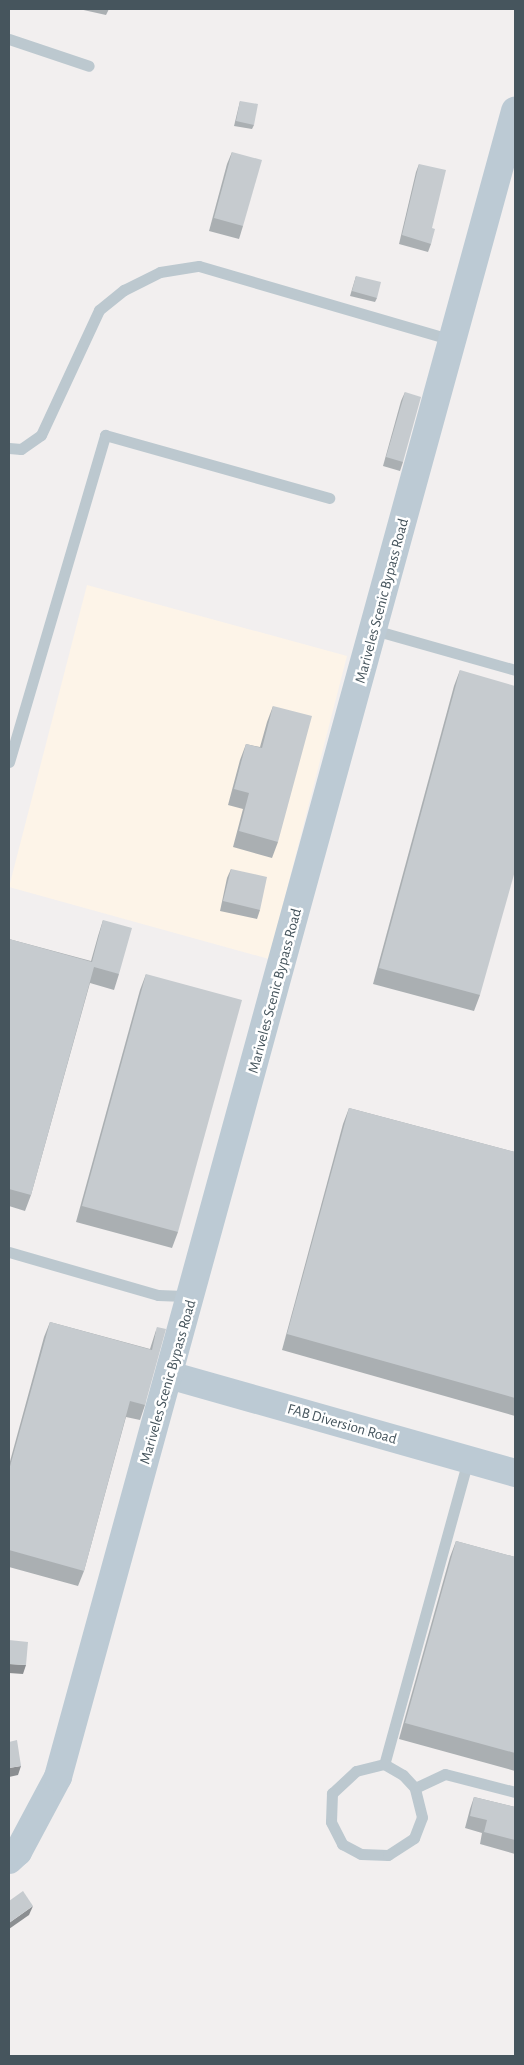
<!DOCTYPE html>
<html>
<head>
<meta charset="utf-8">
<style>
	body { margin:0 }
	#map { position:relative; width:524px; height:2065px; overflow:hidden; background:#f2efef; font-family:"Alegreya Sans",sans-serif }
	div>[style] { position:absolute }
	.commercial>* { inset:0; background:#fdf4e8 }
	.service>* { height:11px; margin:-5.5px; padding:0 5.5px; transform-origin:5.5px; border-radius:5.5px; background:#bcc8cf }
	.secondary>* { height:28px; margin:-14px; padding:0 14px; transform-origin:14px; border-radius:14px; background:#bccad4 }
	.wall>* { inset:0; background:#aaafb2 }
	.shaded-wall>* { inset:0; background:#8b8e91 }
	.building>* { inset:0; background:#c6cbcf }
	span { translate:-50% -50%; white-space:nowrap; text-align:center; line-height:1.15; -webkit-text-stroke:5px #fff; paint-order:stroke }
	.street-label { font-size:15px; color:#46555d }
	.frame { position:absolute; inset:0; border:10px solid #46555d; pointer-events:none }
</style>
</head>
<body>
<div id="map">
	<div class="commercial">
		<div style="clip-path:polygon(87px 585px,347px 656px,269px 959px,9px 887px)"></div>
	</div>
	<div class="service">
		<div style="left:9px;top:39px;width:84px;rotate:18.6deg"></div>
		<div style="left:9px;top:448px;width:12px;rotate:5deg"></div>
		<div style="left:21px;top:449px;width:24px;rotate:-35deg"></div>
		<div style="left:41px;top:435px;width:138px;rotate:-65.1deg"></div>
		<div style="left:99px;top:310px;width:32px;rotate:-39deg"></div>
		<div style="left:124px;top:290px;width:40px;rotate:-26.6deg"></div>
		<div style="left:160px;top:272px;width:39px;rotate:-9deg"></div>
		<div style="left:199px;top:266px;width:264px;rotate:16.3deg"></div>
		<div style="left:374px;top:630px;width:147px;rotate:15.8deg"></div>
		<div style="left:9px;top:762px;width:341px;rotate:-73.6deg"></div>
		<div style="left:105px;top:435px;width:233px;rotate:15.7deg"></div>
		<div style="left:9px;top:1252px;width:155px;rotate:16.1deg"></div>
		<div style="left:158px;top:1295px;width:33px;rotate:2deg"></div>
		<div style="left:468px;top:1460px;width:315px;rotate:105.4deg"></div>
		<div style="left:384px;top:1764px;width:29px;rotate:166deg"></div>
		<div style="left:356px;top:1771px;width:33px;rotate:137deg"></div>
		<div style="left:332px;top:1793px;width:29px;rotate:92deg"></div>
		<div style="left:331px;top:1822px;width:25px;rotate:63deg"></div>
		<div style="left:342px;top:1844px;width:21px;rotate:28deg"></div>
		<div style="left:361px;top:1854px;width:27px;rotate:2deg"></div>
		<div style="left:388px;top:1855px;width:31px;rotate:-33deg"></div>
		<div style="left:414px;top:1838px;width:22px;rotate:-69deg"></div>
		<div style="left:422px;top:1817px;width:30px;rotate:-104deg"></div>
		<div style="left:415px;top:1788px;width:33px;rotate:-25deg"></div>
		<div style="left:445px;top:1774px;width:72px;rotate:14.4deg"></div>
		<div style="left:384px;top:1764px;width:22px;rotate:30deg"></div>
		<div style="left:403px;top:1775px;width:18px;rotate:47deg"></div>
	</div>
	<div class="secondary">
		<div style="left:169px;top:1375px;width:360px;rotate:15.8deg"></div>
		<div style="left:9px;top:1860px;width:12px;rotate:-42deg"></div>
		<div style="left:18px;top:1852px;width:85px;rotate:-61.9deg"></div>
		<div style="left:58px;top:1777px;width:1728px;rotate:-74.66deg"></div>
	</div>
	<div class="wall">
		<div style="clip-path:polygon(79px 9px,109px 9px,106px 15px)"></div>
		<div style="clip-path:polygon(240px 101px,254px 125px,252px 129px,234px 126px)"></div>
		<div style="clip-path:polygon(232px 152px,243px 226px,239px 239px,209px 231px,227px 164px)"></div>
		<div style="clip-path:polygon(419px 164px,432px 228px,431px 244px,428px 252px,399px 244px,416px 172px)"></div>
		<div style="clip-path:polygon(356px 276px,377px 298px,375px 302px,350px 296px)"></div>
		<div style="clip-path:polygon(405px 392px,403px 462px,400px 471px,383px 466px,401px 401px)"></div>
		<div style="clip-path:polygon(460px 670px,480px 995px,474px 1011px,373px 984px,454px 686px)"></div>
		<div style="clip-path:polygon(273px 706px,278px 842px,272px 858px,233px 847px,243px 809px,228px 805px,240px 760px,246px 744px,260px 747px,267px 722px)"></div>
		<div style="clip-path:polygon(231px 869px,260px 910px,257px 919px,220px 911px,227px 878px)"></div>
		<div style="clip-path:polygon(103px 920px,119px 974px,114px 990px,90px 983px,31px 1195px,25px 1211px,9px 1206px,9px 939px,91px 961px,98px 936px)"></div>
		<div style="clip-path:polygon(146px 974px,178px 1232px,172px 1248px,76px 1222px,140px 990px)"></div>
		<div style="clip-path:polygon(349px 1108px,515px 1152px,515px 1416px,282px 1350px,343px 1124px)"></div>
		<div style="clip-path:polygon(50px 1322px,150px 1349px,157px 1327px,145px 1405px,140px 1420px,126px 1417px,84px 1571px,78px 1586px,9px 1567px,9px 1465px,44px 1337px)"></div>
		<div style="clip-path:polygon(456px 1541px,515px 1557px,515px 1771px,399px 1739px,450px 1557px)"></div>
		<div style="clip-path:polygon(474px 1797px,515px 1807px,515px 1854px,480px 1844px,482px 1833px,465px 1828px,470px 1809px)"></div>
	</div>
	<div class="shaded-wall">
		<div style="clip-path:polygon(9px 1664px,26px 1665px,23px 1674px,9px 1673px)"></div>
		<div style="clip-path:polygon(21px 1766px,18px 1775px,9px 1777px,9px 1768px)"></div>
		<div style="clip-path:polygon(33px 1906px,29px 1915px,9px 1929px,9px 1923px)"></div>
	</div>
	<div class="building">
		<div style="clip-path:polygon(240px 101px,258px 104px,254px 125px,236px 121px)"></div>
		<div style="clip-path:polygon(232px 152px,262px 160px,243px 226px,214px 218px)"></div>
		<div style="clip-path:polygon(419px 164px,446px 170px,432px 228px,435px 229px,431px 244px,402px 235px)"></div>
		<div style="clip-path:polygon(356px 276px,381px 282px,377px 298px,352px 291px)"></div>
		<div style="clip-path:polygon(405px 392px,421px 397px,403px 462px,386px 457px)"></div>
		<div style="clip-path:polygon(460px 670px,515px 686px,515px 871px,480px 995px,379px 968px)"></div>
		<div style="clip-path:polygon(273px 706px,312px 716px,278px 842px,239px 831px,249px 793px,234px 789px,246px 744px,262px 748px)"></div>
		<div style="clip-path:polygon(231px 869px,267px 877px,260px 910px,223px 901px)"></div>
		<div style="clip-path:polygon(103px 920px,132px 928px,119px 974px,94px 967px,31px 1195px,9px 1189px,9px 939px,92px 962px)"></div>
		<div style="clip-path:polygon(146px 974px,242px 1000px,178px 1232px,82px 1206px)"></div>
		<div style="clip-path:polygon(349px 1108px,515px 1152px,515px 1398px,287px 1334px)"></div>
		<div style="clip-path:polygon(50px 1322px,152px 1350px,157px 1327px,166px 1329px,145px 1405px,130px 1401px,84px 1571px,9px 1550px,9px 1470px)"></div>
		<div style="clip-path:polygon(456px 1541px,515px 1557px,515px 1753px,405px 1723px)"></div>
		<div style="clip-path:polygon(9px 1640px,28px 1642px,26px 1665px,9px 1664px)"></div>
		<div style="clip-path:polygon(17px 1740px,21px 1766px,9px 1768px,9px 1742px)"></div>
		<div style="clip-path:polygon(474px 1797px,515px 1807px,515px 1840px,484px 1832px,487px 1820px,470px 1816px)"></div>
		<div style="clip-path:polygon(23px 1891px,33px 1906px,9px 1923px,9px 1901px)"></div>
	</div>
	<div class="street-label">
		<span style="left:382px;top:601px;rotate:-75deg">Mariveles Scenic Bypass Road</span>
		<span style="left:275px;top:991px;rotate:-75deg">Mariveles Scenic Bypass Road</span>
		<span style="left:168px;top:1382px;rotate:-74deg">Mariveles Scenic Bypass Road</span>
		<span style="left:342px;top:1424px;rotate:16deg">FAB Diversion Road</span>
	</div>
	<div class="frame"></div>
</div>
</body>
</html>
